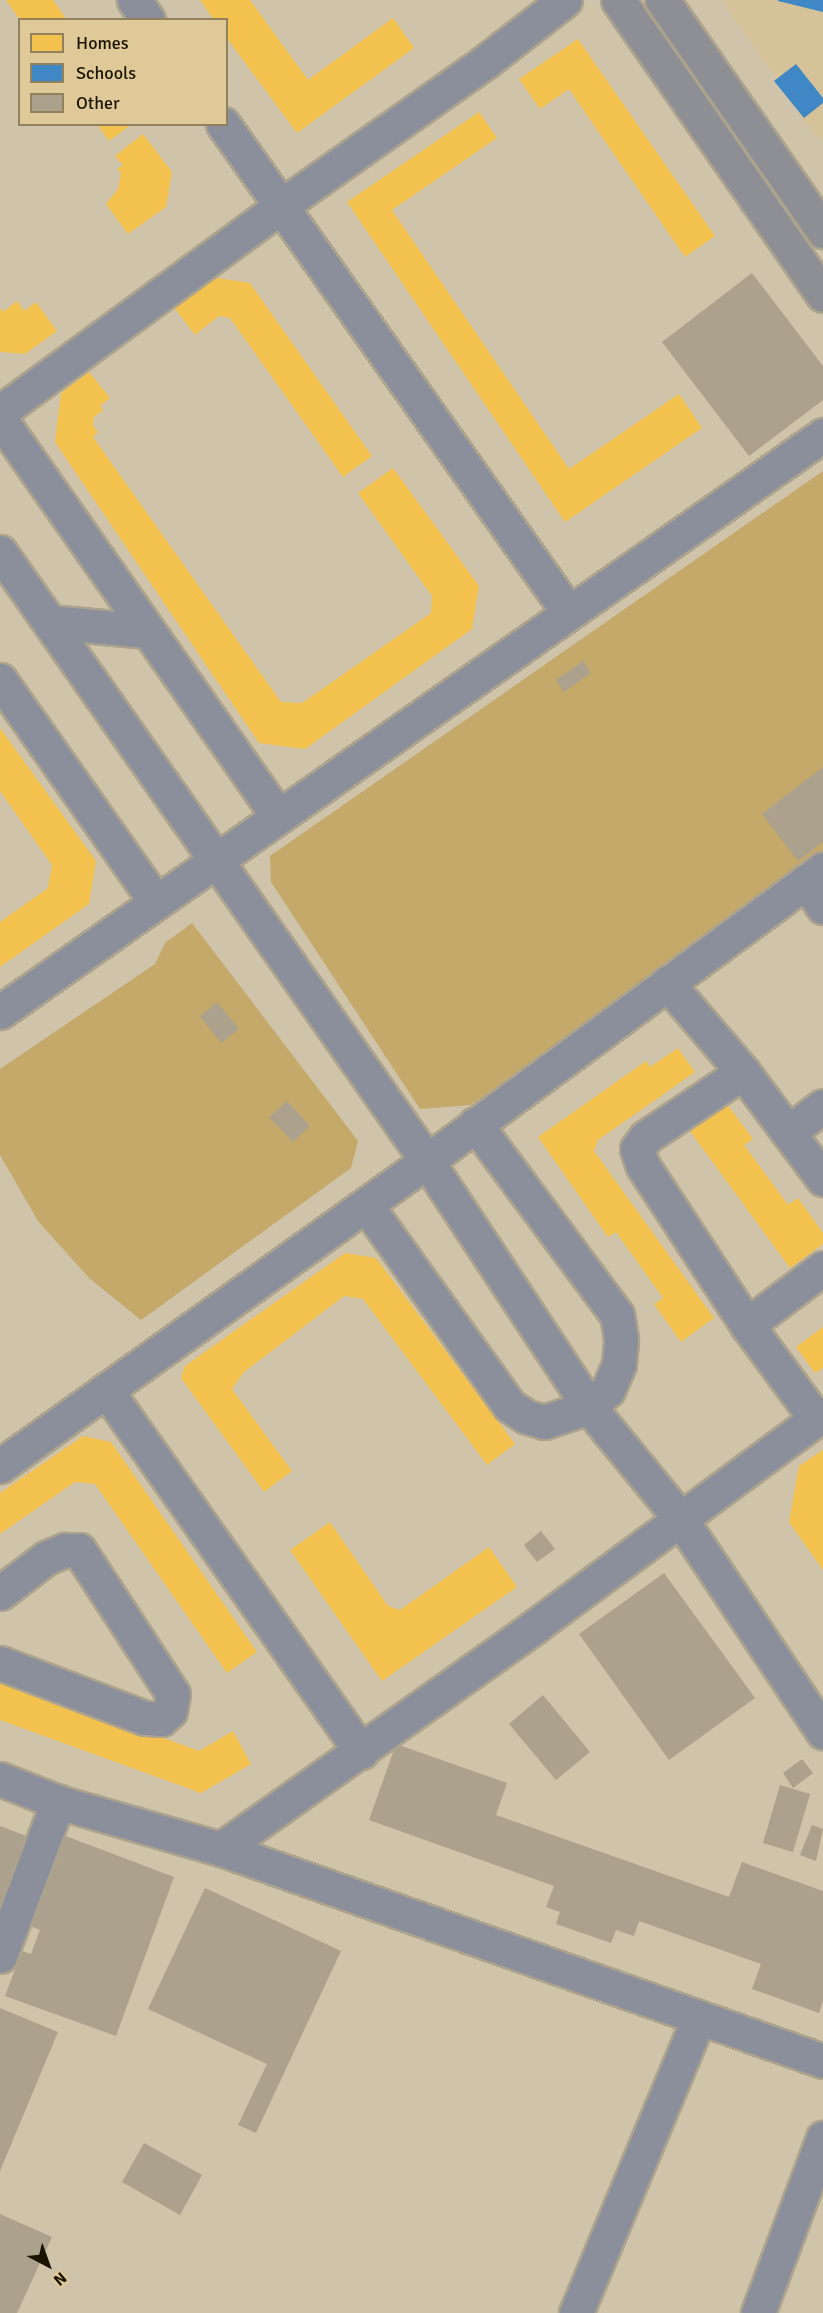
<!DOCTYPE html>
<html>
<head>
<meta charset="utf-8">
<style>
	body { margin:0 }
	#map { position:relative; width:823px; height:2313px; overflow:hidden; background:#cfc3a9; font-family:Signika,sans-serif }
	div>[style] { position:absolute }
	.built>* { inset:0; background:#d6c298 }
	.green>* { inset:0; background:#c4a96a }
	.homes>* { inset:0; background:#f2c14e }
	.schools>* { inset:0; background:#3f88c5 }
	.building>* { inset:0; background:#aba18d }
	.roads { filter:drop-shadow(2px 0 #aca38e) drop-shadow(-2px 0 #aca38e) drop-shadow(0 2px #aca38e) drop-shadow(0 -2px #aca38e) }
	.minor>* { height:33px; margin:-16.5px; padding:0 16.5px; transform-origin:16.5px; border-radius:16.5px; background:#8a8f9b }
	.major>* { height:33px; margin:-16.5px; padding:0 16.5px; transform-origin:16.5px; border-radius:16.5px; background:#8e8f94 }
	span { translate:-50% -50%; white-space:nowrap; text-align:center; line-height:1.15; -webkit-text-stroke:6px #dfc999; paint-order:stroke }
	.legend { position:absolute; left:18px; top:18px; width:210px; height:108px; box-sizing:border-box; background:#dfc999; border:2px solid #91815d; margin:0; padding:8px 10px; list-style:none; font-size:18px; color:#1c1403 }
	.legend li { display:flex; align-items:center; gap:12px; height:30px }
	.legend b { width:30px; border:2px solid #91815d }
	.north { position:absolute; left:18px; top:2235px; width:60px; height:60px; -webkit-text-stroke:4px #dfc999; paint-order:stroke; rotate:139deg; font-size:16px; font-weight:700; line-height:24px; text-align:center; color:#1c1403 }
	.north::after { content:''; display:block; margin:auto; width:21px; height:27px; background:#1c1403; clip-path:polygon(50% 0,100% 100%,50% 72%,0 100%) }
</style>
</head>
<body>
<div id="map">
	<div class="built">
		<div style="clip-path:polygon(722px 0,823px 0,823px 140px,815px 136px)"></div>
	</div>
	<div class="green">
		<div style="clip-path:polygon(823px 471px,823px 857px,471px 1105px,420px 1109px,271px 882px,270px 856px)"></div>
		<div style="clip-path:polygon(192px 923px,358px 1141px,351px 1168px,141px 1320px,89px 1278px,38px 1221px,0 1155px,0 1069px,155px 964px,165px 943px)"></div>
	</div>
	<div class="homes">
		<div style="clip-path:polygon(6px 0,53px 0,67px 20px,20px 20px)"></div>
		<div style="clip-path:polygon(200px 0,250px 0,308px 80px,393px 18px,414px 48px,297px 133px,226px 37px,226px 20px,214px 20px)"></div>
		<div style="clip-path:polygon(578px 39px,715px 236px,685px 257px,569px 89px,540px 109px,519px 79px)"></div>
		<div style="clip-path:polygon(479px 112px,497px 138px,392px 210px,569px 469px,679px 394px,702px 428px,565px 522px,347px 202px)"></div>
		<div style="clip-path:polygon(97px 124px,132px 124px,109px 141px)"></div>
		<div style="clip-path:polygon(143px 134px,172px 172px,166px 207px,128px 234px,106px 204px,118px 189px,121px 173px,117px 169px,123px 165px,115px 156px)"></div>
		<div style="clip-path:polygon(211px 277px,250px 283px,372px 456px,343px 477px,230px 318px,219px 316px,195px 335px,173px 306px)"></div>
		<div style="clip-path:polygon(17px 301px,24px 311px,36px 302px,57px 331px,25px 354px,0 352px,0 308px,3px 312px)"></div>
		<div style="clip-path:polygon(89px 372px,110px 398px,100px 406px,103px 410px,94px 417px,93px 425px,98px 432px,93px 437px,281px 702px,302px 703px,431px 613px,432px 596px,358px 493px,393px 468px,479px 586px,472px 629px,305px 749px,259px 743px,55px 442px,61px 393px)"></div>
		<div style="clip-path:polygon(0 728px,96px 861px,89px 904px,0 967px,0 922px,48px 888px,52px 865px,0 791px)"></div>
		<div style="clip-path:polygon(678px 1048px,695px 1072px,598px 1140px,594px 1151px,714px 1318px,681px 1342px,654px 1304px,663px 1298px,616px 1232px,608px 1237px,538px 1137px,646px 1061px,650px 1067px)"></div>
		<div style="clip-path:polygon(724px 1100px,753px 1139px,744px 1145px,788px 1205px,798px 1198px,823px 1233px,823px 1244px,790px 1268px,687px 1127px)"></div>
		<div style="clip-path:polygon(345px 1253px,376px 1258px,515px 1444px,487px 1465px,363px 1299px,344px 1296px,244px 1372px,232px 1389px,292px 1471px,264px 1492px,181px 1378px,185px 1366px)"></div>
		<div style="clip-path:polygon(823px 1327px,823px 1368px,815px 1373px,796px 1347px)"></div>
		<div style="clip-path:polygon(83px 1436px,111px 1442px,257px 1652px,227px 1673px,95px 1484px,75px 1482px,0 1534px,0 1493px)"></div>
		<div style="clip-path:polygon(823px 1450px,823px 1570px,789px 1522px,799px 1466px)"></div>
		<div style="clip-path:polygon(330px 1522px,388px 1606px,400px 1610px,489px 1547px,517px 1587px,382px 1681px,290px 1550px)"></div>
		<div style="clip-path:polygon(0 1678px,199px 1751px,233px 1731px,251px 1764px,201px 1793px,0 1720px)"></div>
	</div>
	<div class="schools">
		<div style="clip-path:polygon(778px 0,823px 0,823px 12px,778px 1px)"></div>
		<div style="clip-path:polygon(796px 64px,823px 98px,823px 103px,804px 118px,774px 81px)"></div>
	</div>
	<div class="building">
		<div style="clip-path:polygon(752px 273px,823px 366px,823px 400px,749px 456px,662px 342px)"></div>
		<div style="clip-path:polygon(583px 661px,591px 673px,564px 692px,556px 680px)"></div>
		<div style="clip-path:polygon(823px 767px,823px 842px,798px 861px,762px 814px)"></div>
		<div style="clip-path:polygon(217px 1002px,239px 1029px,221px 1043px,200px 1016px)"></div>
		<div style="clip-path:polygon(287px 1101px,310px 1126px,293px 1142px,269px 1117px)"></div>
		<div style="clip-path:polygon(541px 1531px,555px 1549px,537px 1562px,524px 1545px)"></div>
		<div style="clip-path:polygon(664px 1573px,755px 1698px,669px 1760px,579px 1634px)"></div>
		<div style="clip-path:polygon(543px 1695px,590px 1752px,556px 1780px,509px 1724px)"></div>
		<div style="clip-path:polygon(396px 1744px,507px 1783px,496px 1815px,729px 1897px,742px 1862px,823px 1891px,823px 2001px,819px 2013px,752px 1989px,761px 1964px,639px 1921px,634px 1936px,616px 1930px,611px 1943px,556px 1924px,560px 1912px,546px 1907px,554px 1886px,369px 1820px)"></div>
		<div style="clip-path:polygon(802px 1759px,813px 1773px,793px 1788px,783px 1773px)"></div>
		<div style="clip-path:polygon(780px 1785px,810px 1794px,793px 1852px,763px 1843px)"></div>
		<div style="clip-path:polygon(812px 1825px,823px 1829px,816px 1861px,800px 1855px)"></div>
		<div style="clip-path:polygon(0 1826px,29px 1837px,0 1908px)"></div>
		<div style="clip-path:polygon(63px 1835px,174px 1877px,116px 2036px,5px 1996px,22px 1951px,31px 1954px,40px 1930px,30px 1926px)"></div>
		<div style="clip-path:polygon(205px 1888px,341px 1951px,256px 2133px,238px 2125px,267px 2064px,148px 2009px)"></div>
		<div style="clip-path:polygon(0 2008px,58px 2032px,0 2171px)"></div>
		<div style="clip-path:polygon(144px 2143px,202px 2175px,180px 2215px,122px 2182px)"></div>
		<div style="clip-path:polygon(0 2214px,52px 2237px,17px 2313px,0 2313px)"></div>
	</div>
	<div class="roads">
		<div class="minor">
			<div style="left:134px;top:0;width:24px;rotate:55deg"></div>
			<div style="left:223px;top:124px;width:599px;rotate:54.72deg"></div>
			<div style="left:0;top:412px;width:348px;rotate:-36.2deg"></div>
			<div style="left:281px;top:206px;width:250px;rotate:-35.2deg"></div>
			<div style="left:485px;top:62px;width:101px;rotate:-37.8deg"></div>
			<div style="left:0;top:419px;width:485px;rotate:55deg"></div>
			<div style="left:0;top:552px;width:744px;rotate:54.96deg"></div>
			<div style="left:427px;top:1161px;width:295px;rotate:56.6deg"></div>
			<div style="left:589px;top:1407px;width:142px;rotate:50.7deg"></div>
			<div style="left:679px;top:1517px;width:259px;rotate:56.2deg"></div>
			<div style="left:49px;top:622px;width:99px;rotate:5.2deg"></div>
			<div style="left:0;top:680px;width:271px;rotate:54.9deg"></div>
			<div style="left:806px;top:881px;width:31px;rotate:57deg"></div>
			<div style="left:667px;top:983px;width:117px;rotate:49.5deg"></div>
			<div style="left:743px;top:1072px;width:134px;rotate:53.2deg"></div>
			<div style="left:0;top:1012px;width:1005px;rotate:-35.03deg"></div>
			<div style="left:743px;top:1072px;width:117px;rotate:146.2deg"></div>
			<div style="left:646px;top:1137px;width:15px;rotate:127deg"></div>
			<div style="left:637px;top:1149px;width:18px;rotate:71deg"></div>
			<div style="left:643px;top:1166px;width:190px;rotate:56.8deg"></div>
			<div style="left:747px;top:1325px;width:117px;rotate:53.7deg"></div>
			<div style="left:790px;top:1131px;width:41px;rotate:-37.1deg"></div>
			<div style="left:366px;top:1205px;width:247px;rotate:54.4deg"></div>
			<div style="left:510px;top:1406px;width:20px;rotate:33deg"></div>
			<div style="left:527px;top:1417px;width:18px;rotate:16deg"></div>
			<div style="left:544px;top:1422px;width:47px;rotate:-18.4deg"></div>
			<div style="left:589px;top:1407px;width:25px;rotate:-42deg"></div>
			<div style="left:608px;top:1390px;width:28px;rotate:-67deg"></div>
			<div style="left:619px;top:1364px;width:25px;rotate:-85deg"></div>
			<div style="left:621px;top:1339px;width:24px;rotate:-99deg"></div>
			<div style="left:617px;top:1315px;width:238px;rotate:-126.6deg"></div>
			<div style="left:747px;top:1325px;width:95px;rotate:-36.9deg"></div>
			<div style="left:106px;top:1390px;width:443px;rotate:54.8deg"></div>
			<div style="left:0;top:1466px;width:525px;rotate:-35.54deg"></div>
			<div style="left:427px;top:1161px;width:492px;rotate:-36.4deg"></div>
			<div style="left:0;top:1593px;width:58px;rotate:-37.3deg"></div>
			<div style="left:46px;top:1558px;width:21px;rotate:-23deg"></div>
			<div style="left:65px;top:1550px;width:14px"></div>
			<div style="left:79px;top:1550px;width:172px;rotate:56.9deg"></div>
			<div style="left:173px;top:1694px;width:17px;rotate:100deg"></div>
			<div style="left:170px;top:1711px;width:12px;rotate:138deg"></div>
			<div style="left:161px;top:1719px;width:16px;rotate:-176deg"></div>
			<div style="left:145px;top:1718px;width:155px;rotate:-159.2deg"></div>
			<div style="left:0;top:1779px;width:62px;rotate:21.6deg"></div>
			<div style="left:58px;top:1802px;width:170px;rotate:16.1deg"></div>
			<div style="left:221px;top:1849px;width:638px;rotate:19.4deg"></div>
			<div style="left:221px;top:1849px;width:384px;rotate:-35.3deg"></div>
			<div style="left:534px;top:1627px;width:359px;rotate:-36.4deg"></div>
			<div style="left:0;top:1956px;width:165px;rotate:-69.4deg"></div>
			<div style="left:576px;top:2313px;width:320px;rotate:-67.4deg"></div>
			<div style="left:758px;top:2313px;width:187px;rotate:-69.6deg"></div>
		</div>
		<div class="major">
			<div style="left:618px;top:0;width:359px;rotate:55.2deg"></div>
			<div style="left:662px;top:0;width:282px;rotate:55.1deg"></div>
		</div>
	</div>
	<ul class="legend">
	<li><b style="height:16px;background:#f2c14e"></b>Homes</li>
	<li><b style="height:16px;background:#3f88c5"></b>Schools</li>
	<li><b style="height:16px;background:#aba18d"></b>Other</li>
	</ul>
	<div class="north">N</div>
</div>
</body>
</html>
